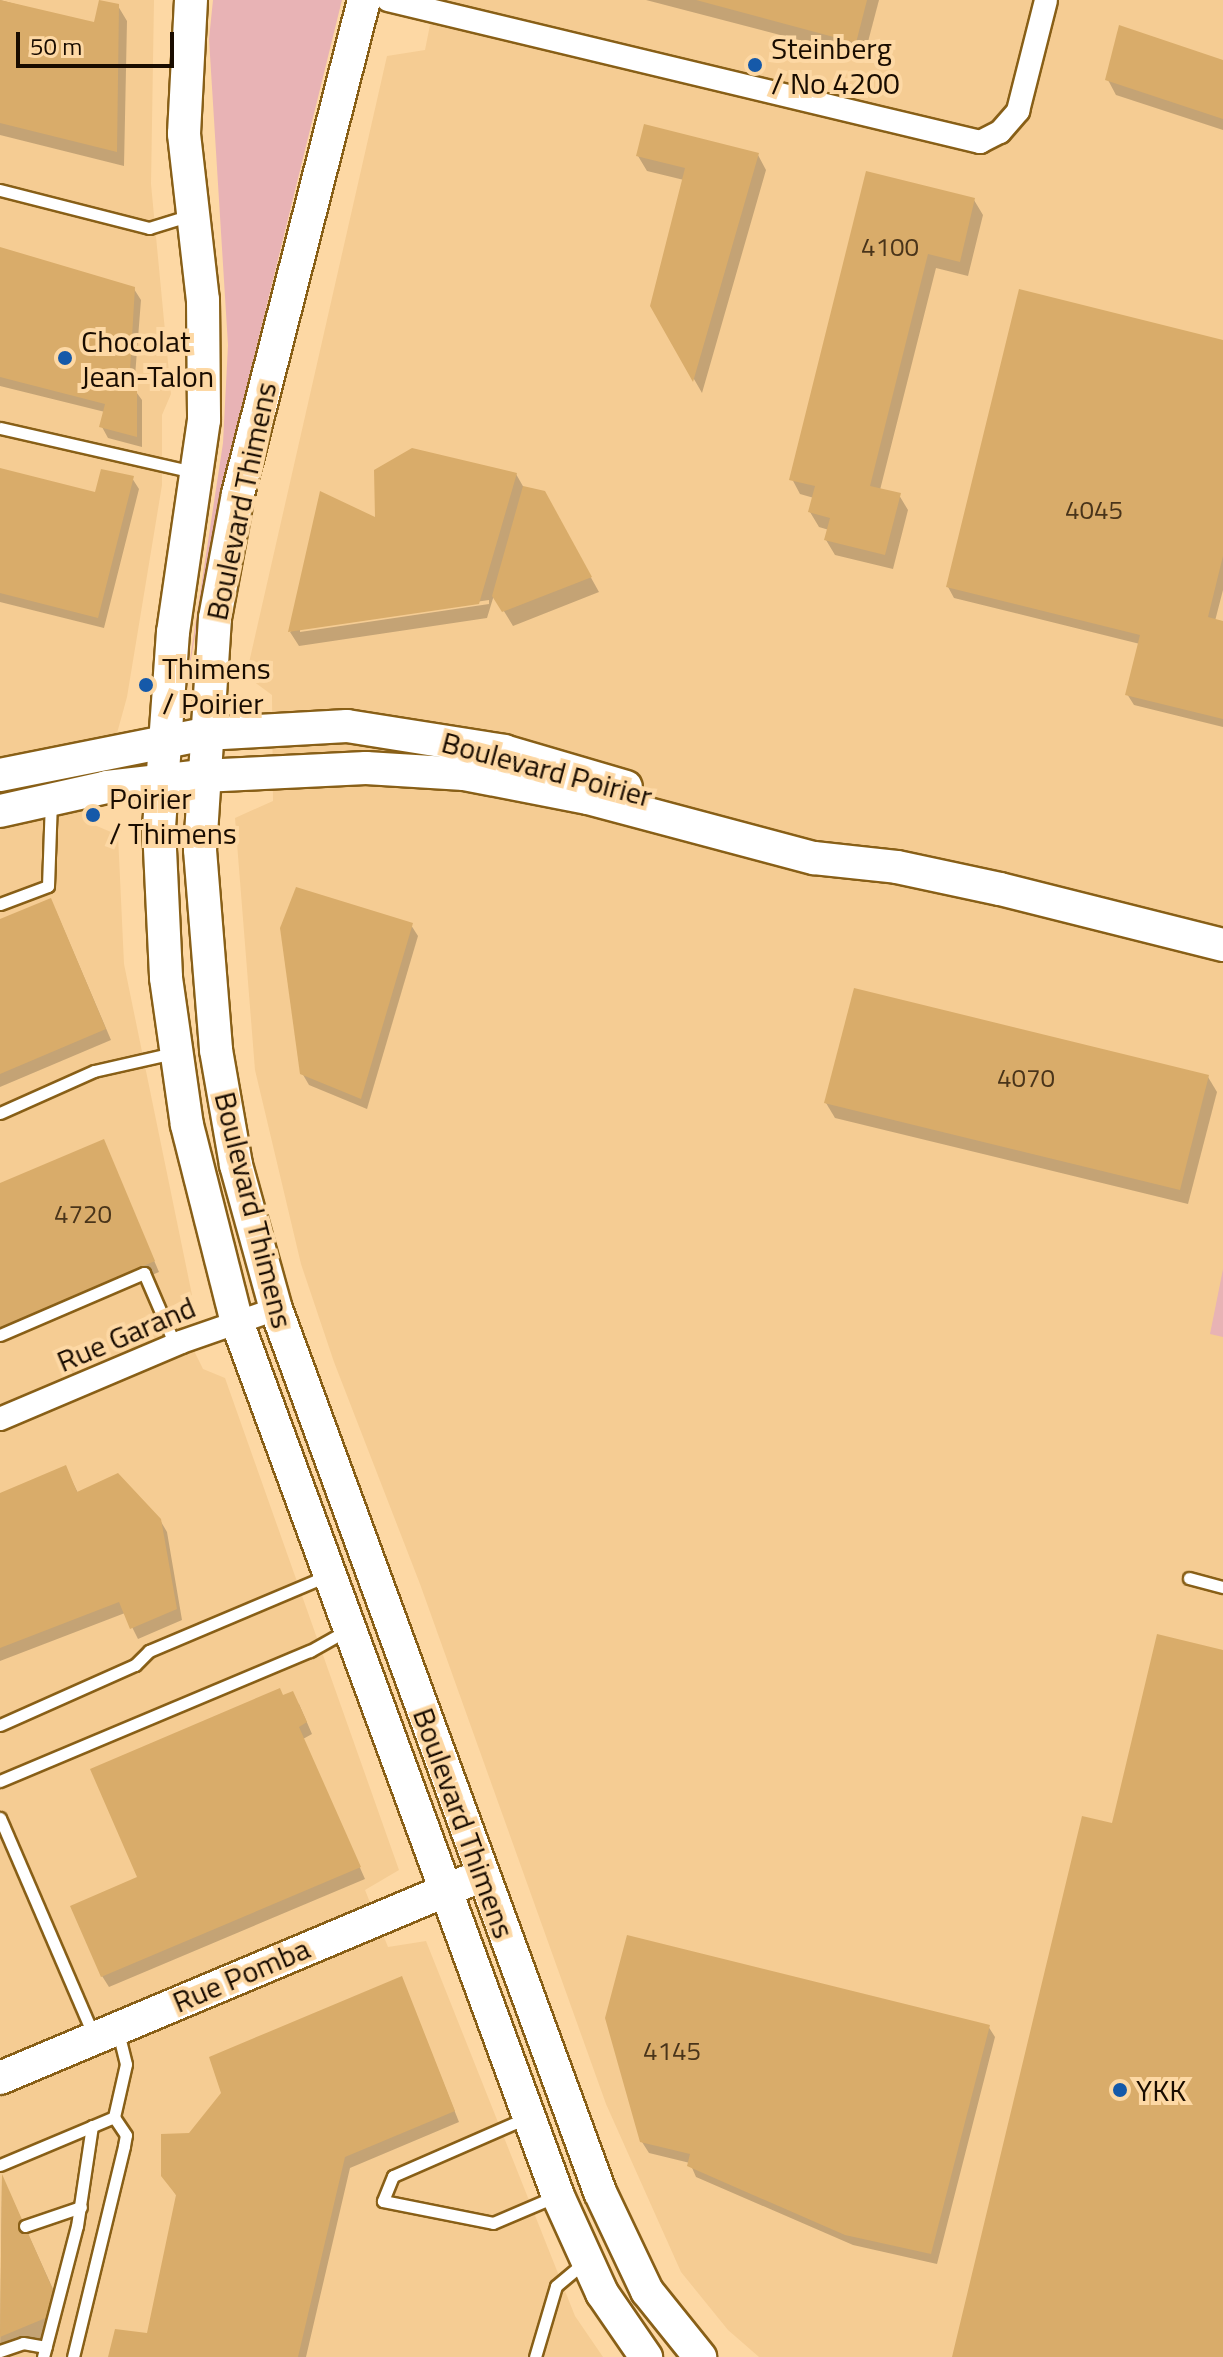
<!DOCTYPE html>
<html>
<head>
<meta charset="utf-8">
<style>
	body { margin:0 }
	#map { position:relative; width:1223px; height:2357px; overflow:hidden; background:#fdd8a4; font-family:"Titillium Web",sans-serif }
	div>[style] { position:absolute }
	.built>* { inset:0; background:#f5cc93 }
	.green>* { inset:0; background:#e8b3b5 }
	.shadow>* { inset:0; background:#0003 }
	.building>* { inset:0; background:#d9ac6a }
	.roads { filter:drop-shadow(2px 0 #885f17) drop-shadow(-2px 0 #885f17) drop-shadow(0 2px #885f17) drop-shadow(0 -2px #885f17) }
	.lane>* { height:11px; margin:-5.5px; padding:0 5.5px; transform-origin:5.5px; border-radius:5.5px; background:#fff }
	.street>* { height:22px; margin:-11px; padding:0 11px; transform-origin:11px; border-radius:11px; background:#fff }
	.secondary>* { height:32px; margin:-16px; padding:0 16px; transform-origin:16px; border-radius:16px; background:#fff }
	.dots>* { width:22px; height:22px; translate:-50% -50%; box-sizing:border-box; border:4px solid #fdd8a4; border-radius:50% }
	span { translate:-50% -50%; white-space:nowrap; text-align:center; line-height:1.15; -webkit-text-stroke:8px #fdd8a4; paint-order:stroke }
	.number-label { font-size:26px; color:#49341a }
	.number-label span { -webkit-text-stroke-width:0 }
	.poi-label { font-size:30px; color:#190c00 }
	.left { translate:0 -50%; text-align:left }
	.street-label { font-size:30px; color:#190c00 }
	.scale { position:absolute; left:16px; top:32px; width:158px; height:36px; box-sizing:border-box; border:4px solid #190c00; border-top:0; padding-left:10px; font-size:24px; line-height:28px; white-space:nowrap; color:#190c00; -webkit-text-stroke:6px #fdd8a4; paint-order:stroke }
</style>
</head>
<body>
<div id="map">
	<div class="built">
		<div style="clip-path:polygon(0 0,154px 0,151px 184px,171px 394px,162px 415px,162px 485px,127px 697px,92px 824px,118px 835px,124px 964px,192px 1295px,172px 1306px,203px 1369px,225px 1378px,399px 1870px,365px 1890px,388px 1947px,426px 1941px,575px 2316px,603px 2357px,0 2357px)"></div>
		<div style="clip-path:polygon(435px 0,1223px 0,1223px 2357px,759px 2357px,728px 2330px,681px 2272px,606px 2104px,420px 1584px,334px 1362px,301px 1264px,255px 1070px,235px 818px,273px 801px,272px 695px,246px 676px,387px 56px,425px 50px)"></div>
	</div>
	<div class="green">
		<div style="clip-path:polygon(213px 0,342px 0,218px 503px,184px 699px,223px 443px,228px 345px,209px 39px)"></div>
		<div style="clip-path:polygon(1223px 1269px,1223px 1337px,1210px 1334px)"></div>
	</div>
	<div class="shadow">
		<div style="clip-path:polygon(0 0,95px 25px,118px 6px,127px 21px,124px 166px,0 135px)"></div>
		<div style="clip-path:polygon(646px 0,879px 0,864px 57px)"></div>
		<div style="clip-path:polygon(1223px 62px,1223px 130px,1116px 95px,1108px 80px)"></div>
		<div style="clip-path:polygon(758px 155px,766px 170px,702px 393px,652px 306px,684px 180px,647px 171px,638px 156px)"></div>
		<div style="clip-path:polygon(867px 173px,974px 200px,983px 215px,968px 276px,936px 268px,880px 490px,899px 495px,908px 510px,893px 569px,835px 555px,826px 540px,829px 530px,819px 527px,810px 512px,814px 498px,800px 494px,792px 479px)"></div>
		<div style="clip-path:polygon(0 250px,134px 289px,141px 300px,134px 389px,142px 400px,142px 447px,108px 438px,102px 427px,105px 412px,0 386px)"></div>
		<div style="clip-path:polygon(1223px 342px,1223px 590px,1215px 621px,1223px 623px,1223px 727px,1134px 705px,1127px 694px,1140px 644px,954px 598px,948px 587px)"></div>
		<div style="clip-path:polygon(0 470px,97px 495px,132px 478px,139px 489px,104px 628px,0 602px)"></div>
		<div style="clip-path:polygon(evenodd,516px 474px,524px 488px,544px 493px,599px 592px,513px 626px,494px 595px,487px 618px,299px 646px,290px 632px,516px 474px,489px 600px,489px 604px,300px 632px,300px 628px,489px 600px)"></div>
		<div style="clip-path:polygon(56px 911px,111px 1040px,0 1087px,0 922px)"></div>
		<div style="clip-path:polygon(411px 925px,418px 936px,367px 1109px,309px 1085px,302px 1073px)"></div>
		<div style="clip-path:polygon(1208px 1077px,1217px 1092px,1188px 1204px,835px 1118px,826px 1103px)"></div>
		<div style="clip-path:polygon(103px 1142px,159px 1272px,0 1340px,0 1186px)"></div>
		<div style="clip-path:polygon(65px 1467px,78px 1493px,160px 1520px,167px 1532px,182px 1620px,138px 1639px,125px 1613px,0 1661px,0 1495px)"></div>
		<div style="clip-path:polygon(283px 1697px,299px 1704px,312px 1734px,303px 1739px,365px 1879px,109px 1987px,102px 1976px,139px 1878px)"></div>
		<div style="clip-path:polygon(402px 1979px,459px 2122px,350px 2168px,306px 2357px,110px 2357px,149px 2335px,178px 2198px,163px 2175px,190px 2135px)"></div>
		<div style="clip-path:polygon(988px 2026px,995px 2037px,937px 2264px,853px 2245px,696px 2177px,690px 2163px,649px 2153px,642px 2142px)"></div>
		<div style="clip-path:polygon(2px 2176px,61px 2307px,56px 2332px,0 2356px)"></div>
	</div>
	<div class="building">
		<div style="clip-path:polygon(0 0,94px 22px,99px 0,119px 4px,117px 152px,0 123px)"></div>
		<div style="clip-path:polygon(696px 0,867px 0,856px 43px)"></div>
		<div style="clip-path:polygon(1119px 25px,1223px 60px,1223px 119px,1105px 80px)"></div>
		<div style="clip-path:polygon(644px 124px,759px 153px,693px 382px,650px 306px,685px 168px,636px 156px)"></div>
		<div style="clip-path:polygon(866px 171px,975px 198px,960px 262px,928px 254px,870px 486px,901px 493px,885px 555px,824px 540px,830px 518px,808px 512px,815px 486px,789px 480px)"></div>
		<div style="clip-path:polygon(0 247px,135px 287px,129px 387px,137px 387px,137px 437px,99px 427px,105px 404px,0 377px)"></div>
		<div style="clip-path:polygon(1019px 289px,1223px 340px,1223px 556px,1208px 617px,1223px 621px,1223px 719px,1125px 695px,1140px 635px,946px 587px)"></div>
		<div style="clip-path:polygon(412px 448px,517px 473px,479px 604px,288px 632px,320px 491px,375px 517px,374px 470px)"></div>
		<div style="clip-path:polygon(0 468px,95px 492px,101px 469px,134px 476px,98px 618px,0 593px)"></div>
		<div style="clip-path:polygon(523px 486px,545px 491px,592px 577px,502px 612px,492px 596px)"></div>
		<div style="clip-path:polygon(296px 887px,413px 923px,361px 1099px,300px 1074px,280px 928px)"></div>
		<div style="clip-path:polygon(51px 898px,106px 1029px,0 1074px,0 919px)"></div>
		<div style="clip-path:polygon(854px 988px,1209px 1075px,1180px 1190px,824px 1103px)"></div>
		<div style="clip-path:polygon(104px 1139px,155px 1261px,0 1327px,0 1183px)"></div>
		<div style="clip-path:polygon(66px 1465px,77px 1492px,118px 1473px,161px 1519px,177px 1609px,130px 1629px,119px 1602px,0 1648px,0 1493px)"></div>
		<div style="clip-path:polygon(1157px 1634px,1223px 1650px,1223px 2357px,952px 2357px,1082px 1816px,1112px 1823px)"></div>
		<div style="clip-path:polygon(280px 1688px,283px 1695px,293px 1691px,307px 1722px,299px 1727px,361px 1867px,101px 1977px,70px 1906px,137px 1877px,90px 1769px)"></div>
		<div style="clip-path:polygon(627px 1935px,990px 2025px,931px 2254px,845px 2235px,687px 2166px,690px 2154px,640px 2142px,605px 2018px)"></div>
		<div style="clip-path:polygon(402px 1976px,455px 2111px,345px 2157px,298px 2357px,108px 2357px,115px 2329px,147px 2333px,176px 2195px,161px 2176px,161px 2134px,189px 2133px,221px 2093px,209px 2057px)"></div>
		<div style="clip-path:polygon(2px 2174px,53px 2290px,48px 2317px,0 2337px)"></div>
	</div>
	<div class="roads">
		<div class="lane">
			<div style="left:0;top:190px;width:154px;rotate:14.3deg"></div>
			<div style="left:149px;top:228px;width:44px;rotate:-17.2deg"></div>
			<div style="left:0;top:428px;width:199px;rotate:12.8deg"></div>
			<div style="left:0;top:904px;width:51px;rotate:-20.6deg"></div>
			<div style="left:48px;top:886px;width:84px;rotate:-88deg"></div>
			<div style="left:0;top:1113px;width:103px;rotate:-24.1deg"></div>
			<div style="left:94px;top:1071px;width:82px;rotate:-12.7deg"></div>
			<div style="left:0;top:1335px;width:157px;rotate:-23.3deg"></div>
			<div style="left:144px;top:1273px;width:78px;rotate:66.7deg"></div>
			<div style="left:1189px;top:1578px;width:35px;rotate:15deg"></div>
			<div style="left:0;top:1725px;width:148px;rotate:-24deg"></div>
			<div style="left:135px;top:1665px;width:20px;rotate:-45deg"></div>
			<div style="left:149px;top:1651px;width:195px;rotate:-22.9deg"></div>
			<div style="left:0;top:1781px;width:336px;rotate:-22.8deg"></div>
			<div style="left:310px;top:1651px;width:45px;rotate:-29.4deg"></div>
			<div style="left:0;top:1818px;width:235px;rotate:66.7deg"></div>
			<div style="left:526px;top:2118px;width:145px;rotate:156.4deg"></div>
			<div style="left:393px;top:2176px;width:27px;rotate:112deg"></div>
			<div style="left:383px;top:2201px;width:112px;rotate:11.3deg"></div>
			<div style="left:493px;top:2223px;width:66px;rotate:-23.1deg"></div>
			<div style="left:0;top:2165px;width:124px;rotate:-22.8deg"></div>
			<div style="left:114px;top:2117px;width:54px;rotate:-77.2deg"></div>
			<div style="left:126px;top:2064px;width:33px;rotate:-104deg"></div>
			<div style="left:25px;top:2226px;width:59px;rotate:-18.7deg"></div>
			<div style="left:0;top:2351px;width:24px;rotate:-19deg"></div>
			<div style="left:23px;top:2343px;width:23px;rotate:10deg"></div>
			<div style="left:43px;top:2357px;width:135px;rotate:-75.5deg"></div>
			<div style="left:77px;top:2226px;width:101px;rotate:-81.5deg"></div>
			<div style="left:73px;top:2357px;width:217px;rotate:-76.4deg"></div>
			<div style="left:124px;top:2146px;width:11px;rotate:-80deg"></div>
			<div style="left:126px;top:2135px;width:22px;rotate:-124deg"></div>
			<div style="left:535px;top:2357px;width:74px;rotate:-73.5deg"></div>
			<div style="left:556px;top:2286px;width:39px;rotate:-40deg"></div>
		</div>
		<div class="street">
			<div style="left:388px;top:0;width:609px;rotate:13.49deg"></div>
			<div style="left:980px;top:142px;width:22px;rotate:-27deg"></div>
			<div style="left:1000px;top:132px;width:28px;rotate:-49deg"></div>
			<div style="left:1018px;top:111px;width:114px;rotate:-75.8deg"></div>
			<div style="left:0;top:1419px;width:197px;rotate:-23deg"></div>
			<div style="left:181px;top:1342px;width:101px;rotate:-19.2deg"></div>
		</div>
		<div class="secondary">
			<div style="left:191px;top:0;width:134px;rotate:93deg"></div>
			<div style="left:184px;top:134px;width:167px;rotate:83.5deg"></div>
			<div style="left:203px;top:300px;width:120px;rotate:89.5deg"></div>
			<div style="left:204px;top:420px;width:214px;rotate:98.3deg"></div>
			<div style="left:173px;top:632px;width:196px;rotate:94.1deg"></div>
			<div style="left:159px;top:828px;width:150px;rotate:87.3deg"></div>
			<div style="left:166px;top:978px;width:148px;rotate:81.9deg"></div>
			<div style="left:187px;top:1125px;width:203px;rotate:75.8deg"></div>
			<div style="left:237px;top:1322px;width:931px;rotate:69.83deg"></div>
			<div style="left:558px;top:2196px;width:107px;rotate:65.6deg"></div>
			<div style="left:602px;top:2293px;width:78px;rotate:55.5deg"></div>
			<div style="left:364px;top:0;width:510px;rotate:104.31deg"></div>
			<div style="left:238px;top:494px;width:126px;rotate:100.5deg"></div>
			<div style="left:215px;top:618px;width:232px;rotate:93.7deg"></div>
			<div style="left:200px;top:850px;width:201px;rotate:85.4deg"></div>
			<div style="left:216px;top:1050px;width:117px;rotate:80.1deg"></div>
			<div style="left:236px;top:1165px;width:149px;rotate:74.5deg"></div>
			<div style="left:276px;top:1309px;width:941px;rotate:69.85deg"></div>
			<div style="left:600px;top:2192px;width:110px;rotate:64.6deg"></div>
			<div style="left:647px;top:2291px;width:85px;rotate:51.2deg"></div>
			<div style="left:0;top:775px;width:209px;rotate:-11.3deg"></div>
			<div style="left:205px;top:734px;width:142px;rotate:-3.2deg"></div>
			<div style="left:347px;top:726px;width:159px;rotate:9deg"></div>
			<div style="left:504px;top:751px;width:127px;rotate:16.4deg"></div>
			<div style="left:0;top:811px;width:110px;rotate:-12.6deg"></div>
			<div style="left:107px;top:787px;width:96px;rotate:-6.6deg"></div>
			<div style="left:202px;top:776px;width:164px;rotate:-2.8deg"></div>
			<div style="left:366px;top:768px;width:98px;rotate:3.5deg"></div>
			<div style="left:464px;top:774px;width:126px;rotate:11deg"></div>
			<div style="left:588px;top:798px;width:234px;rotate:14.9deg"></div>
			<div style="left:814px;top:858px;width:83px;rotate:6.2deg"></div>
			<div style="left:897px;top:867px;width:105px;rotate:12.1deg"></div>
			<div style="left:1000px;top:889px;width:230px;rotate:14.1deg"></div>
			<div style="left:0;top:2078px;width:506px;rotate:-22.81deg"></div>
		</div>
	</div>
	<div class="dots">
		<div style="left:755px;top:65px;background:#1559a9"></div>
		<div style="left:65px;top:358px;background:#1559a9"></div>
		<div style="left:146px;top:685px;background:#1559a9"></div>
		<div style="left:93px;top:815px;background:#1559a9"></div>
		<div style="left:1120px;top:2090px;background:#1559a9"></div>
	</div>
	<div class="number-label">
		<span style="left:890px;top:247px">4100</span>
		<span style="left:1094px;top:510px">4045</span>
		<span style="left:1026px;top:1078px">4070</span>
		<span style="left:83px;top:1214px">4720</span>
		<span style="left:672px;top:2051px">4145</span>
	</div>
	<div class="poi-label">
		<span class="left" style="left:771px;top:65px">Steinberg<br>/ No 4200</span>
		<span class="left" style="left:81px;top:358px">Chocolat<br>Jean-Talon</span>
		<span class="left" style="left:162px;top:685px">Thimens<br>/ Poirier</span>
		<span class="left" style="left:109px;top:815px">Poirier<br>/ Thimens</span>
		<span class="left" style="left:1136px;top:2090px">YKK</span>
	</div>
	<div class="street-label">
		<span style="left:241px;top:501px;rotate:-78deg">Boulevard Thimens</span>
		<span style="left:547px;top:769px;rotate:15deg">Boulevard Poirier</span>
		<span style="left:254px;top:1210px;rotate:76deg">Boulevard Thimens</span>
		<span style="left:126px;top:1334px;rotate:-23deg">Rue Garand</span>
		<span style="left:464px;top:1823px;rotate:70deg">Boulevard Thimens</span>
		<span style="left:241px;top:1975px;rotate:-23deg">Rue Pomba</span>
	</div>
	<div class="scale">50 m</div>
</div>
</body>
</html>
